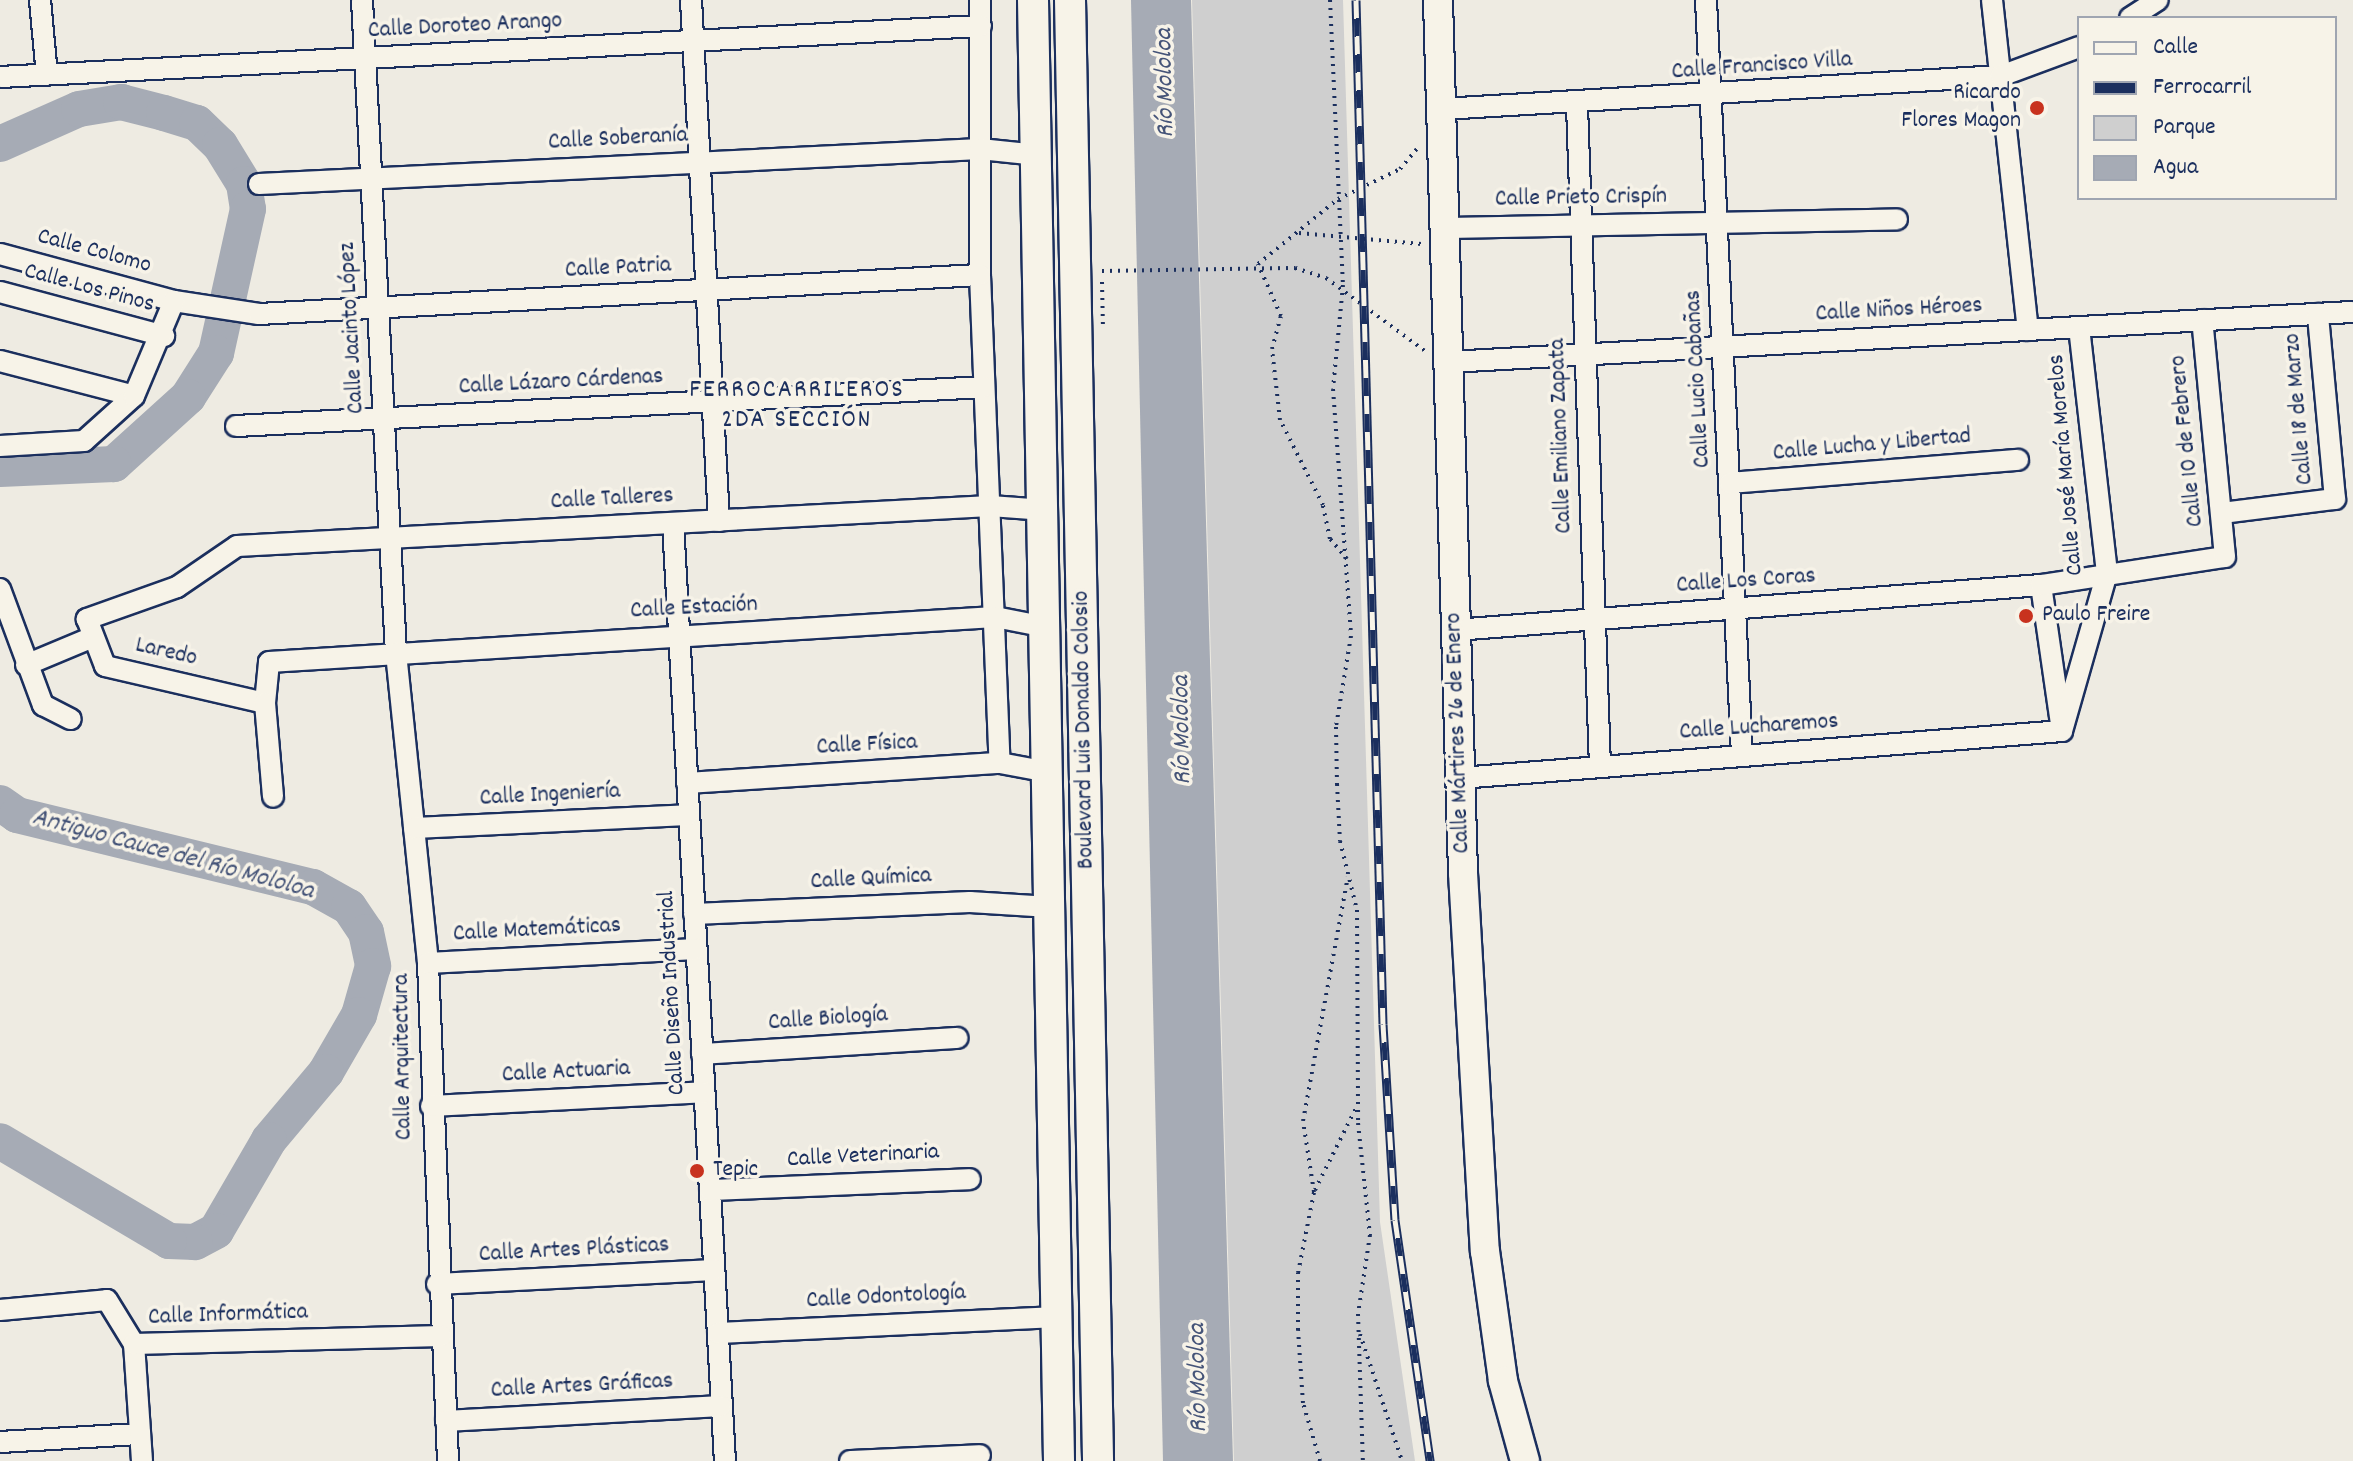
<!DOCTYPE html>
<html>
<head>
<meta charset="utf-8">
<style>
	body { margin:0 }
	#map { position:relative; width:2353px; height:1461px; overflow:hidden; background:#eeebe2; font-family:Dekko,sans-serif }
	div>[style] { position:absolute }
	.green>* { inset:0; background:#cfcfcf }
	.water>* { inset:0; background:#a6abb5 }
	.river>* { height:36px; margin:-18px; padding:0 18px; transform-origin:18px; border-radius:18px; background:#a6abb5 }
	.path>* { height:4px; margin-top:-2px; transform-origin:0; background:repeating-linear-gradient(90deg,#1b2f5e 0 2px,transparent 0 8px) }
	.roads { filter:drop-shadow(2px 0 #1b2f5e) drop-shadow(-2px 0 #1b2f5e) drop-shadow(0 2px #1b2f5e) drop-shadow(0 -2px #1b2f5e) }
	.street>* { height:20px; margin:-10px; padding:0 10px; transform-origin:10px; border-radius:10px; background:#f7f3e8 }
	.secondary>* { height:28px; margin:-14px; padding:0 14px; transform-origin:14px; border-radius:14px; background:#f7f3e8 }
	.primary>* { height:30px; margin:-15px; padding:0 15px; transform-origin:15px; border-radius:15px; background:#f7f3e8 }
	.rail>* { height:9px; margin-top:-4.5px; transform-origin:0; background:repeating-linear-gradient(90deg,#f7f3e8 0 18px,#1b2f5e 0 36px); box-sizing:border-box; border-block:2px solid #1b2f5e }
	.dots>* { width:22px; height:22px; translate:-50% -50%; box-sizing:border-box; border:4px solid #f7f3e8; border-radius:50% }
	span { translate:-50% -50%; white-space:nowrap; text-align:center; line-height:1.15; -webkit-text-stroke:7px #f7f3e8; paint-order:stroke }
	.street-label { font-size:24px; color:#1b2f5e }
	.poi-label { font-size:24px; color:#1b2f5e }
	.right { translate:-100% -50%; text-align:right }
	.left { translate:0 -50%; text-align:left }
	.water-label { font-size:26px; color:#455478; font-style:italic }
	.neighbourhood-label { font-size:26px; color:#1b2f5e; letter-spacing:2px }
	.legend { position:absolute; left:2077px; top:16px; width:260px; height:184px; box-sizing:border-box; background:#f7f3e8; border:2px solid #9fa5b1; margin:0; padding:10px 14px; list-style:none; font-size:24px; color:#1b2f5e }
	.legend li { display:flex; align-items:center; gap:16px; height:40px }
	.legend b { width:40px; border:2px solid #9fa5b1 }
</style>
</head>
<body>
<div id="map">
	<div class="green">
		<div style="clip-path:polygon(1192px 0,1343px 0,1380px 1222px,1415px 1461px,1234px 1461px)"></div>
	</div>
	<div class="water">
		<div style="clip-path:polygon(1131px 0,1191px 0,1233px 1461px,1163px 1461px)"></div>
	</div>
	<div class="river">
		<div style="left:0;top:144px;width:86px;rotate:-23.9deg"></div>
		<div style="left:79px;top:109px;width:43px;rotate:-9.5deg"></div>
		<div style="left:121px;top:102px;width:44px;rotate:14.3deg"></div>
		<div style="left:164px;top:113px;width:34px;rotate:17deg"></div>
		<div style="left:197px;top:123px;width:32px;rotate:44deg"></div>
		<div style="left:220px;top:145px;width:46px;rotate:58.4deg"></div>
		<div style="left:244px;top:184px;width:25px;rotate:81deg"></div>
		<div style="left:248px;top:209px;width:148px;rotate:102.5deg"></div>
		<div style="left:216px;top:353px;width:52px;rotate:122.5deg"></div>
		<div style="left:188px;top:397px;width:100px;rotate:137.8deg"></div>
		<div style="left:114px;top:464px;width:114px;rotate:177.5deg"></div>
		<div style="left:0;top:803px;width:21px;rotate:35deg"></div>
		<div style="left:17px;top:815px;width:305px;rotate:13.7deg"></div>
		<div style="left:313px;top:887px;width:41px;rotate:29.1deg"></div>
		<div style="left:349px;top:907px;width:30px;rotate:56deg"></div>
		<div style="left:366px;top:932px;width:35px;rotate:78deg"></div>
		<div style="left:373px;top:966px;width:51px;rotate:105.9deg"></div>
		<div style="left:359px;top:1015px;width:66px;rotate:120.1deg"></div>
		<div style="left:326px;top:1072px;width:89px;rotate:130deg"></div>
		<div style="left:269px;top:1140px;width:105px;rotate:120.2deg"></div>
		<div style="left:216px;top:1231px;width:24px;rotate:152deg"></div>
		<div style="left:195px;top:1242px;width:26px;rotate:-178deg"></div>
		<div style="left:169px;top:1241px;width:196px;rotate:-149.4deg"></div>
	</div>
	<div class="path">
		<div style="left:1330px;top:0;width:285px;rotate:87.4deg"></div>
		<div style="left:1343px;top:285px;width:104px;rotate:95.5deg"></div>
		<div style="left:1333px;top:389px;width:248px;rotate:85.8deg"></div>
		<div style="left:1351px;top:636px;width:92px;rotate:99.4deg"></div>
		<div style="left:1336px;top:727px;width:57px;rotate:89deg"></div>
		<div style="left:1337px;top:784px;width:57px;rotate:87deg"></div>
		<div style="left:1340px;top:841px;width:71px;rotate:76.2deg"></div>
		<div style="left:1357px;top:910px;width:213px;rotate:89.7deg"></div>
		<div style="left:1358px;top:1123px;width:113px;rotate:83.9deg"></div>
		<div style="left:1370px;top:1235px;width:80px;rotate:98.6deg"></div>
		<div style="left:1358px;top:1314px;width:147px;rotate:88.1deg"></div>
		<div style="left:1299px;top:233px;width:123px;rotate:5.1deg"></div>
		<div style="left:1102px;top:271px;width:193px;rotate:-0.9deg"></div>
		<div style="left:1295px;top:268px;width:33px;rotate:18deg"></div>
		<div style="left:1326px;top:278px;width:123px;rotate:36.4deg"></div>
		<div style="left:1102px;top:282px;width:47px;rotate:88.8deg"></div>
		<div style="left:1347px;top:559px;width:26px;rotate:-130deg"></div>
		<div style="left:1330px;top:539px;width:35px;rotate:-102deg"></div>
		<div style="left:1323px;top:505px;width:95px;rotate:-116.8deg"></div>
		<div style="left:1280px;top:420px;width:71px;rotate:-96.4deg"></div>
		<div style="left:1272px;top:349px;width:34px;rotate:-75deg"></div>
		<div style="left:1281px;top:316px;width:57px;rotate:-113.9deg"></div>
		<div style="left:1258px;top:264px;width:103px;rotate:-39.1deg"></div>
		<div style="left:1338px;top:199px;width:69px;rotate:-25.8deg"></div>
		<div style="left:1400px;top:169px;width:26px;rotate:-50deg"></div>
		<div style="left:1315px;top:1190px;width:94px;rotate:-63.4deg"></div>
		<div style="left:1360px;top:1334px;width:134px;rotate:71.7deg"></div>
		<div style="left:1320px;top:1461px;width:60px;rotate:-106.3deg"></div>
		<div style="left:1303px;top:1403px;width:73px;rotate:-93.9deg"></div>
		<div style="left:1298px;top:1330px;width:57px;rotate:-90deg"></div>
		<div style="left:1298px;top:1273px;width:83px;rotate:-78.8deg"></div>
		<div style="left:1314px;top:1192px;width:72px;rotate:-98.8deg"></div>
		<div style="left:1303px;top:1121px;width:248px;rotate:-79.6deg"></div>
	</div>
	<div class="roads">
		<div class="street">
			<div style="left:40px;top:0;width:75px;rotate:84.7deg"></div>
			<div style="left:362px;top:0;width:654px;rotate:87.02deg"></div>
			<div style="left:396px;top:653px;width:312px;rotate:84.1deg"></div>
			<div style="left:428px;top:963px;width:498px;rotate:87.7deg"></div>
			<div style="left:691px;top:0;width:522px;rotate:86.92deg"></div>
			<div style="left:980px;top:0;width:275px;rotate:90deg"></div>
			<div style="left:980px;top:275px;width:488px;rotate:87.7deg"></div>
			<div style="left:1706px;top:0;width:756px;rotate:87.27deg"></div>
			<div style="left:1992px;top:0;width:332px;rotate:83.8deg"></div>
			<div style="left:2130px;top:18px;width:33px;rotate:-33deg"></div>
			<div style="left:0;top:77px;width:982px;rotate:-2.98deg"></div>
			<div style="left:1577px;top:105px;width:661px;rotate:88.01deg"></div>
			<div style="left:1442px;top:109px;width:560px;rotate:-3.38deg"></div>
			<div style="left:2001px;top:76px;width:83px;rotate:-20.4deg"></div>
			<div style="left:259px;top:184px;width:722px;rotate:-2.78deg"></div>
			<div style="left:980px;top:149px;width:58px;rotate:5.9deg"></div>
			<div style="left:1445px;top:228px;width:452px;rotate:-1.1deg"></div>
			<div style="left:0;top:254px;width:180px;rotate:15.1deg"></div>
			<div style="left:174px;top:301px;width:86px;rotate:8.7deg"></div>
			<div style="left:259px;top:314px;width:722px;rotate:-3.1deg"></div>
			<div style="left:0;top:292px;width:170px;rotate:15deg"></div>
			<div style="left:0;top:361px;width:138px;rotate:14.6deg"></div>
			<div style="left:1449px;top:362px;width:905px;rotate:-3.17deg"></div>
			<div style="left:236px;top:426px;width:749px;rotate:-2.98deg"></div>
			<div style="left:0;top:446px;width:84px;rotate:-3.4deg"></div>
			<div style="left:84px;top:441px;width:67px;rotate:-42deg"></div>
			<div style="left:134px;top:396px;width:103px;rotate:-67.2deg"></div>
			<div style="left:1730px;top:483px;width:289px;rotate:-4.6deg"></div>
			<div style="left:1045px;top:510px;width:55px;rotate:-175.8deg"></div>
			<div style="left:990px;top:506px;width:754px;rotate:176.96deg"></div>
			<div style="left:237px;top:546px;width:73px;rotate:145.7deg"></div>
			<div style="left:177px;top:587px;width:96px;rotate:160.4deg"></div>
			<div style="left:87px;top:619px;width:50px;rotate:69deg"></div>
			<div style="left:105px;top:666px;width:164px;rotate:13deg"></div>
			<div style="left:265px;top:703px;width:41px;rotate:-84.4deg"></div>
			<div style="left:269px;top:662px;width:727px;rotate:-3.55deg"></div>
			<div style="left:995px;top:617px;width:52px;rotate:11.1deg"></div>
			<div style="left:2222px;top:513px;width:114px;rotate:-7.1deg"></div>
			<div style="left:2335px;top:499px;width:186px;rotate:-95.3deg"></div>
			<div style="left:673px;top:523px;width:939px;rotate:86.83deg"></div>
			<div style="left:2041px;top:585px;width:140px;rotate:81.8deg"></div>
			<div style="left:0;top:589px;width:124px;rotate:69.7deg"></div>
			<div style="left:43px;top:705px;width:31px;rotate:27deg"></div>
			<div style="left:1455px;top:630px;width:588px;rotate:-4.39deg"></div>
			<div style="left:2041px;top:585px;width:186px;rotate:-8.7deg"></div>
			<div style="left:2225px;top:557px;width:238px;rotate:-95.5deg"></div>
			<div style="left:26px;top:665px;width:70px;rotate:-22.6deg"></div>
			<div style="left:265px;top:703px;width:94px;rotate:85.1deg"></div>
			<div style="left:2062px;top:731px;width:164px;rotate:-74.1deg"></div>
			<div style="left:2107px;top:573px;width:247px;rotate:-96.5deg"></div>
			<div style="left:1460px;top:778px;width:604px;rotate:-4.46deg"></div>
			<div style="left:687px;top:783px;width:314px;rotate:-3.7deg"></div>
			<div style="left:1000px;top:763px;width:49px;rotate:10.6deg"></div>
			<div style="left:414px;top:828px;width:274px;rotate:-2.7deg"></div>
			<div style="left:694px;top:914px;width:276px;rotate:-2.5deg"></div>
			<div style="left:970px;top:902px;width:80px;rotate:3.6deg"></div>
			<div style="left:428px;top:963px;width:268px;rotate:-3deg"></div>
			<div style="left:702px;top:1054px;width:256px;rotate:-3.6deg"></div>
			<div style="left:431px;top:1106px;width:273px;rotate:-2.9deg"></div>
			<div style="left:710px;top:1190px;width:260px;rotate:-2.4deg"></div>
			<div style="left:437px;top:1284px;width:277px;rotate:-2.9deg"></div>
			<div style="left:0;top:1310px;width:107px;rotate:-5.3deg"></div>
			<div style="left:107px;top:1300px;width:52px;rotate:58.5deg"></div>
			<div style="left:718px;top:1333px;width:340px;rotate:-2.7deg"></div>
			<div style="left:446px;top:1421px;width:275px;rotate:-3.1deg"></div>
			<div style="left:0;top:1442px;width:140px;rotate:-3.3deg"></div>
			<div style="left:142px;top:1461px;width:117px;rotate:-93.9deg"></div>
			<div style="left:134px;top:1344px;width:307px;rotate:-1.5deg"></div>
			<div style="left:850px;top:1461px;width:130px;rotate:-2.6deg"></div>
		</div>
		<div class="secondary">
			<div style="left:1438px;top:0;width:873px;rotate:88.36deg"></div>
			<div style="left:1463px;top:873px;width:379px;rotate:86.7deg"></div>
			<div style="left:1485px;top:1251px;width:131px;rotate:82.1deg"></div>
			<div style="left:1503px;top:1381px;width:83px;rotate:74.6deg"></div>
		</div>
		<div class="primary">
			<div style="left:1033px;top:0;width:1461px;rotate:88.98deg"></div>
			<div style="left:1070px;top:0;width:1461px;rotate:88.9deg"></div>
		</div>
	</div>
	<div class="rail">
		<div style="left:1356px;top:0;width:1024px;rotate:88.49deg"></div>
		<div style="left:1383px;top:1024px;width:196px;rotate:86.5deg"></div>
		<div style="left:1395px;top:1220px;width:244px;rotate:81.7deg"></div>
	</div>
	<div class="dots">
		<div style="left:2037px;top:108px;background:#c8321e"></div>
		<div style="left:2026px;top:616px;background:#c8321e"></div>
		<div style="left:697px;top:1171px;background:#c8321e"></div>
	</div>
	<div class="street-label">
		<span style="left:465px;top:27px;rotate:-3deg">Calle Doroteo Arango</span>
		<span style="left:1762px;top:67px;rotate:-4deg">Calle Francisco Villa</span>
		<span style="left:618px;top:140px;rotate:-3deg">Calle Soberanía</span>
		<span style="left:1581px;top:199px;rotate:-1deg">Calle Prieto Crispín</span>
		<span style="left:94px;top:252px;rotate:15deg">Calle Colomo</span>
		<span style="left:618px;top:269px;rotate:-3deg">Calle Patria</span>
		<span style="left:89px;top:289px;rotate:15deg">Calle Los Pinos</span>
		<span style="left:1899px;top:311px;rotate:-3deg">Calle Niños Héroes</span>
		<span style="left:353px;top:328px;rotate:-93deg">Calle Jacinto López</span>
		<span style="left:1699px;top:379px;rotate:-93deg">Calle Lucio Cabañas</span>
		<span style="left:561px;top:383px;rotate:-3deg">Calle Lázaro Cárdenas</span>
		<span style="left:2300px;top:409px;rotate:-95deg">Calle 18 de Marzo</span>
		<span style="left:1562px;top:436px;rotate:-92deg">Calle Emiliano Zapata</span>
		<span style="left:2188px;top:441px;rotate:-96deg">Calle 10 de Febrero</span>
		<span style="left:1872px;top:446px;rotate:-5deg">Calle Lucha y Libertad</span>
		<span style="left:2067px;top:465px;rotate:-95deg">Calle José María Morelos</span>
		<span style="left:612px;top:500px;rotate:-3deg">Calle Talleres</span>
		<span style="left:1746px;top:582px;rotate:-4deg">Calle Los Coras</span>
		<span style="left:694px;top:609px;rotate:-3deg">Calle Estación</span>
		<span style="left:166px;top:653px;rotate:13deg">Laredo</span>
		<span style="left:1759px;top:728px;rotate:-4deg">Calle Lucharemos</span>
		<span style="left:1085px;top:730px;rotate:-91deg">Boulevard Luis Donaldo Colosio</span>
		<span style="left:1459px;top:733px;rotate:-92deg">Calle Mártires 26 de Enero</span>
		<span style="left:867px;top:746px;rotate:-3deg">Calle Física</span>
		<span style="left:550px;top:796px;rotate:-3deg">Calle Ingeniería</span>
		<span style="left:871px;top:880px;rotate:-3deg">Calle Química</span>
		<span style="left:537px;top:931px;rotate:-3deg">Calle Matemáticas</span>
		<span style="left:673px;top:993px;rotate:-93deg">Calle Diseño Industrial</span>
		<span style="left:828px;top:1020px;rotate:-4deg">Calle Biología</span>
		<span style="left:404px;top:1057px;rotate:-91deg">Calle Arquitectura</span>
		<span style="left:566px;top:1073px;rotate:-3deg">Calle Actuaria</span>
		<span style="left:863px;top:1157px;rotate:-3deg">Calle Veterinaria</span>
		<span style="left:574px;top:1251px;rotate:-3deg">Calle Artes Plásticas</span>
		<span style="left:886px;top:1298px;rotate:-3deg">Calle Odontología</span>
		<span style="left:228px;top:1316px;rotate:-2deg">Calle Informática</span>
		<span style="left:582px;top:1387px;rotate:-3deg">Calle Artes Gráficas</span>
	</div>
	<div class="poi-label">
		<span class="right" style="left:2021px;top:108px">Ricardo<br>Flores Magon</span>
		<span class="left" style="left:2042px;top:616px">Paulo Freire</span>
		<span class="left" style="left:713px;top:1171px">Tepic</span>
	</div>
	<div class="water-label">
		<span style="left:1166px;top:83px;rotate:-91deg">Río Mololoa</span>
		<span style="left:1183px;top:730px;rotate:-91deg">Río Mololoa</span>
		<span style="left:173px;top:855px;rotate:15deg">Antiguo Cauce del Río Mololoa</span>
		<span style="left:1199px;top:1378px;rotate:-91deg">Río Mololoa</span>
	</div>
	<div class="neighbourhood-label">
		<span style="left:797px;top:406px">FERROCARRILEROS<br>2DA SECCIÓN</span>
	</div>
	<ul class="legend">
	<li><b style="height:10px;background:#f7f3e8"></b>Calle</li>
	<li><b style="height:10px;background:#1b2f5e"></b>Ferrocarril</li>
	<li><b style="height:22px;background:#cfcfcf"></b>Parque</li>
	<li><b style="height:22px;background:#a6abb5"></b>Agua</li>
	</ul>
</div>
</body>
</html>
